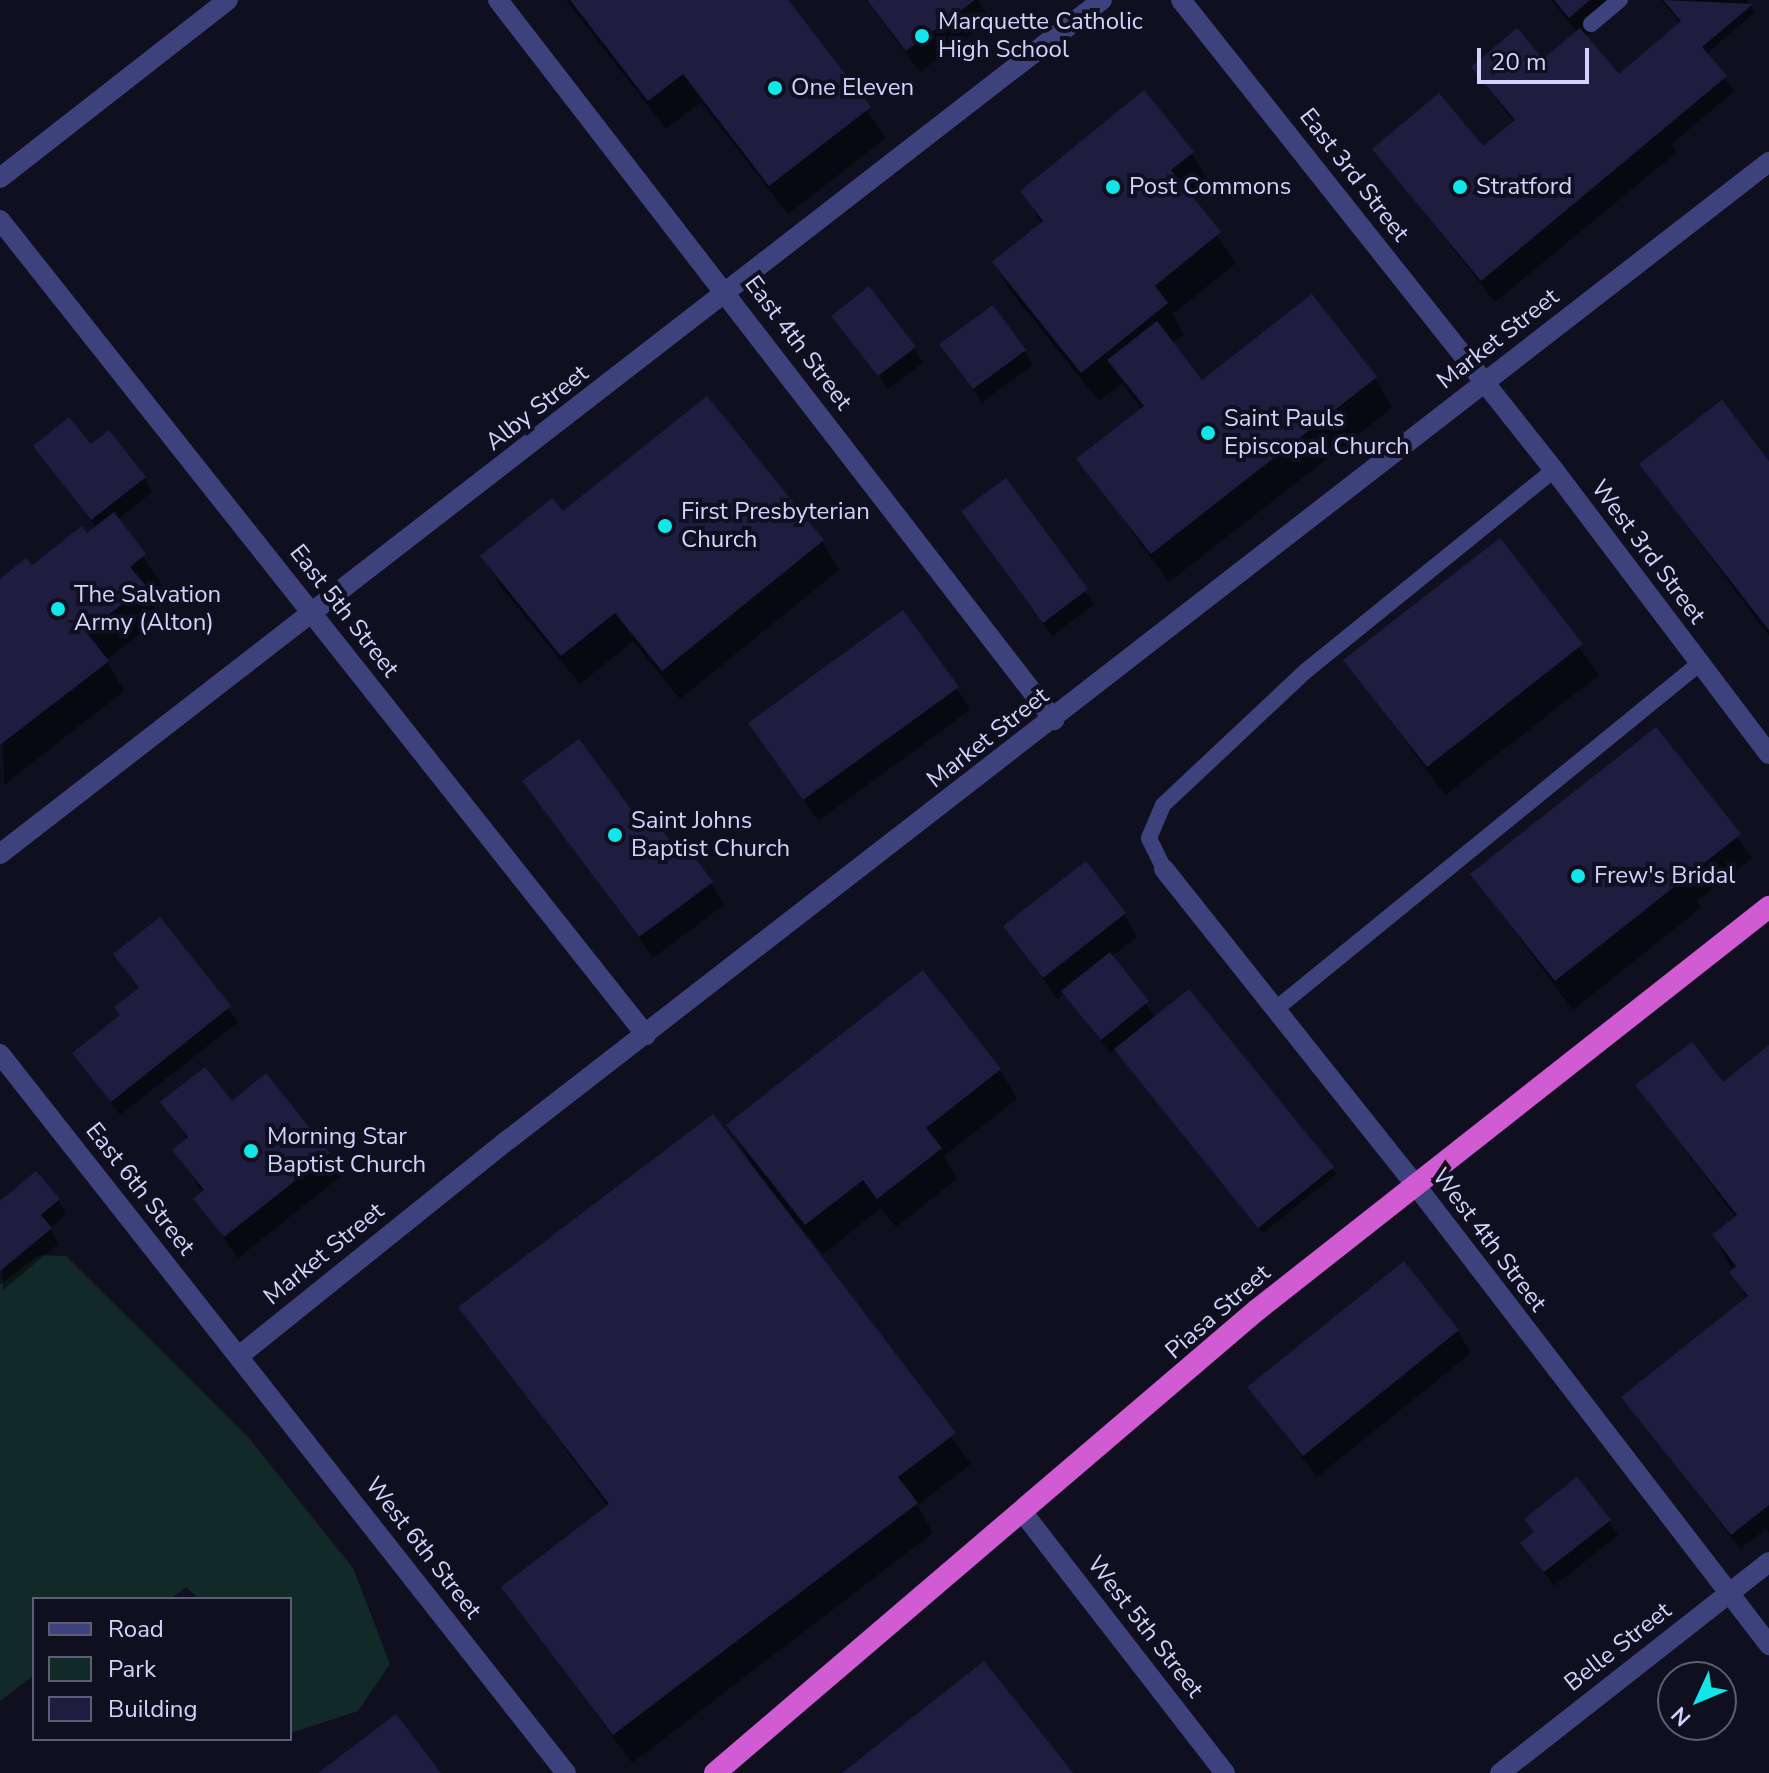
<!DOCTYPE html>
<html>
<head>
<meta charset="utf-8">
<style>
	body { margin:0 }
	#map { position:relative; width:1769px; height:1773px; overflow:hidden; background:#100f20; font-family:"Nunito Sans",sans-serif }
	div>[style] { position:absolute }
	.green>* { inset:0; background:#122a27 }
	.shadow>* { inset:0; background:#0007 }
	.building>* { inset:0; background:#201c40 }
	.service>* { height:16px; margin:-8px; padding:0 8px; transform-origin:8px; border-radius:8px; background:#3d417c }
	.minor>* { height:20px; margin:-10px; padding:0 10px; transform-origin:10px; border-radius:10px; background:#3d417c }
	.trunk>* { height:22px; margin:-11px; padding:0 11px; transform-origin:11px; border-radius:11px; background:#d15bd2 }
	.dots>* { width:22px; height:22px; translate:-50% -50%; box-sizing:border-box; border:4px solid #100f20; border-radius:50% }
	span { translate:-50% -50%; white-space:nowrap; text-align:center; line-height:1.15; -webkit-text-stroke:8px #100f20; paint-order:stroke }
	.poi-label { font-size:24px; color:#d2d2fc }
	.left { translate:0 -50%; text-align:left }
	.street-label { font-size:24px; color:#d2d2fc }
	.legend { position:absolute; left:32px; top:1597px; width:260px; height:144px; box-sizing:border-box; background:#100f20; border:2px solid #5e5d78; margin:0; padding:10px 14px; list-style:none; font-size:24px; color:#d2d2fc }
	.legend li { display:flex; align-items:center; gap:16px; height:40px }
	.legend b { width:40px; border:2px solid #5e5d78 }
	.north { position:absolute; left:1657px; top:1661px; width:80px; height:80px; box-sizing:border-box; background:#100f20; border:2px solid #5e5d78; border-radius:50%; rotate:226deg; font-size:22px; font-weight:700; line-height:32px; text-align:center; color:#d2d2fc }
	.north::after { content:''; display:block; margin:auto; width:28px; height:36px; background:#11e7e8; clip-path:polygon(50% 0,100% 100%,50% 72%,0 100%) }
	.scale { position:absolute; left:1477px; top:48px; width:112px; height:36px; box-sizing:border-box; border:4px solid #d2d2fc; border-top:0; padding-left:10px; font-size:24px; line-height:28px; white-space:nowrap; color:#d2d2fc; -webkit-text-stroke:6px #100f20; paint-order:stroke }
</style>
</head>
<body>
<div id="map">
	<div class="green">
		<div style="clip-path:polygon(39px 1255px,66px 1256px,247px 1436px,353px 1568px,390px 1664px,358px 1711px,290px 1733px,290px 1599px,199px 1599px,186px 1587px,170px 1599px,34px 1599px,34px 1675px,0 1701px,0 1284px)"></div>
	</div>
	<div class="shadow">
		<div style="clip-path:polygon(566px 0,785px 0,886px 138px,788px 214px,701px 102px,666px 129px)"></div>
		<div style="clip-path:polygon(866px 0,978px 0,990px 20px,920px 72px)"></div>
		<div style="clip-path:polygon(1551px 0,1629px 0,1585px 37px,1619px 77px,1681px 24px,1661px 0,1747px 0,1755px 12px,1706px 54px,1734px 91px,1672px 144px,1677px 152px,1495px 302px,1374px 149px,1483px 149px,1514px 123px,1473px 67px,1543px 62px,1578px 33px)"></div>
		<div style="clip-path:polygon(1192px 153px,1209px 182px,1190px 197px,1236px 263px,1173px 314px,1184px 334px,1172px 343px,1202px 383px,1375px 378px,1392px 408px,1169px 582px,1079px 460px,1142px 410px,1122px 383px,1099px 401px,1011px 292px,994px 263px,1042px 224px,1022px 191px)"></div>
		<div style="clip-path:polygon(834px 316px,914px 348px,923px 363px,888px 389px)"></div>
		<div style="clip-path:polygon(1024px 351px,1033px 365px,982px 402px,950px 359px)"></div>
		<div style="clip-path:polygon(36px 446px,90px 446px,144px 478px,152px 492px,117px 520px,162px 585px,148px 595px,161px 617px,106px 660px,124px 691px,4px 785px,0 581px,96px 528px)"></div>
		<div style="clip-path:polygon(1769px 464px,1769px 636px,1642px 465px)"></div>
		<div style="clip-path:polygon(1006px 481px,1094px 605px,1052px 636px,963px 512px)"></div>
		<div style="clip-path:polygon(563px 514px,822px 541px,839px 570px,680px 699px,633px 641px,580px 684px,500px 586px,483px 556px)"></div>
		<div style="clip-path:polygon(1500px 540px,1599px 675px,1445px 795px,1346px 661px)"></div>
		<div style="clip-path:polygon(957px 688px,970px 710px,818px 821px,750px 723px)"></div>
		<div style="clip-path:polygon(1656px 730px,1752px 858px,1697px 901px,1701px 908px,1573px 1010px,1472px 874px)"></div>
		<div style="clip-path:polygon(525px 782px,638px 823px,711px 883px,724px 905px,653px 958px)"></div>
		<div style="clip-path:polygon(1124px 914px,1137px 937px,1111px 957px,1156px 1018px,1336px 1174px,1263px 1233px,1116px 1049px,1110px 1053px,1065px 992px,1057px 999px,1005px 926px)"></div>
		<div style="clip-path:polygon(160px 920px,238px 1022px,120px 1115px,75px 1053px,122px 1016px,140px 990px,115px 955px)"></div>
		<div style="clip-path:polygon(1769px 1047px,1769px 1533px,1766px 1529px,1740px 1549px,1623px 1397px,1747px 1299px,1714px 1236px,1736px 1218px,1638px 1086px,1723px 1084px)"></div>
		<div style="clip-path:polygon(1000px 1070px,1017px 1099px,944px 1156px,957px 1179px,896px 1227px,881px 1208px,823px 1254px,762px 1182px,971px 1464px,917px 1505px,933px 1533px,632px 1763px,503px 1587px,608px 1507px,461px 1307px,749px 1160px,729px 1126px)"></div>
		<div style="clip-path:polygon(163px 1103px,232px 1103px,329px 1154px,341px 1176px,238px 1258px,196px 1199px,203px 1193px,175px 1151px,188px 1140px)"></div>
		<div style="clip-path:polygon(58px 1200px,66px 1214px,50px 1228px,58px 1244px,3px 1290px,0 1204px)"></div>
		<div style="clip-path:polygon(1458px 1331px,1471px 1353px,1317px 1477px,1250px 1387px)"></div>
		<div style="clip-path:polygon(1527px 1519px,1609px 1521px,1618px 1535px,1554px 1586px,1523px 1543px,1535px 1534px)"></div>
	</div>
	<div class="building">
		<div style="clip-path:polygon(570px 0,788px 0,871px 107px,769px 186px,683px 74px,648px 101px)"></div>
		<div style="clip-path:polygon(867px 0,975px 0,906px 51px)"></div>
		<div style="clip-path:polygon(1554px 0,1590px 0,1569px 18px)"></div>
		<div style="clip-path:polygon(1663px 0,1753px 4px,1702px 47px,1727px 76px,1481px 281px,1372px 149px,1439px 93px,1483px 146px,1515px 120px,1471px 67px,1517px 28px,1543px 59px,1580px 28px,1619px 74px,1681px 21px)"></div>
		<div style="clip-path:polygon(1144px 90px,1194px 152px,1171px 170px,1221px 232px,1155px 286px,1168px 303px,1081px 373px,992px 262px,1043px 221px,1020px 191px)"></div>
		<div style="clip-path:polygon(869px 286px,916px 347px,878px 376px,831px 316px)"></div>
		<div style="clip-path:polygon(1312px 294px,1377px 377px,1151px 554px,1076px 459px,1144px 406px,1107px 360px,1157px 321px,1202px 380px)"></div>
		<div style="clip-path:polygon(993px 305px,1026px 350px,973px 389px,939px 344px)"></div>
		<div style="clip-path:polygon(707px 396px,824px 540px,662px 671px,615px 613px,561px 656px,480px 556px,552px 498px,563px 511px)"></div>
		<div style="clip-path:polygon(1722px 400px,1769px 461px,1769px 630px,1639px 464px)"></div>
		<div style="clip-path:polygon(69px 417px,91px 444px,109px 430px,146px 477px,91px 520px,33px 446px)"></div>
		<div style="clip-path:polygon(1006px 478px,1088px 589px,1043px 623px,961px 511px)"></div>
		<div style="clip-path:polygon(114px 512px,146px 554px,130px 567px,146px 586px,86px 632px,109px 661px,0 745px,0 579px,26px 558px,32px 565px,82px 526px,87px 533px)"></div>
		<div style="clip-path:polygon(1500px 538px,1583px 644px,1427px 767px,1343px 660px)"></div>
		<div style="clip-path:polygon(903px 610px,959px 687px,803px 800px,748px 723px)"></div>
		<div style="clip-path:polygon(1656px 727px,1741px 834px,1555px 981px,1470px 874px)"></div>
		<div style="clip-path:polygon(579px 739px,639px 820px,649px 812px,682px 857px,690px 851px,713px 882px,639px 937px,522px 781px)"></div>
		<div style="clip-path:polygon(1086px 861px,1126px 913px,1043px 978px,1003px 926px)"></div>
		<div style="clip-path:polygon(160px 917px,231px 1006px,111px 1102px,72px 1053px,120px 1015px,114px 1007px,139px 988px,113px 954px)"></div>
		<div style="clip-path:polygon(1110px 952px,1149px 1001px,1101px 1040px,1061px 991px)"></div>
		<div style="clip-path:polygon(923px 970px,1001px 1069px,926px 1128px,942px 1148px,877px 1199px,863px 1180px,805px 1225px,726px 1125px)"></div>
		<div style="clip-path:polygon(1189px 989px,1334px 1167px,1258px 1228px,1114px 1049px)"></div>
		<div style="clip-path:polygon(1692px 1042px,1723px 1082px,1769px 1045px,1769px 1505px,1731px 1535px,1621px 1397px,1748px 1296px,1729px 1272px,1736px 1266px,1712px 1235px,1737px 1215px,1635px 1085px)"></div>
		<div style="clip-path:polygon(205px 1067px,232px 1101px,266px 1073px,330px 1153px,224px 1237px,193px 1199px,204px 1190px,172px 1150px,188px 1137px,160px 1102px)"></div>
		<div style="clip-path:polygon(713px 1114px,956px 1433px,898px 1477px,918px 1503px,613px 1735px,501px 1587px,609px 1504px,458px 1307px)"></div>
		<div style="clip-path:polygon(36px 1171px,60px 1199px,41px 1215px,52px 1228px,0 1271px,0 1201px)"></div>
		<div style="clip-path:polygon(1404px 1261px,1459px 1330px,1303px 1456px,1247px 1387px)"></div>
		<div style="clip-path:polygon(1577px 1477px,1611px 1520px,1544px 1572px,1520px 1543px,1534px 1532px,1524px 1519px)"></div>
		<div style="clip-path:polygon(984px 1661px,1073px 1773px,842px 1773px)"></div>
		<div style="clip-path:polygon(396px 1714px,441px 1773px,318px 1773px)"></div>
	</div>
	<div class="service">
		<div style="left:1591px;top:24px;width:38px;rotate:-40deg"></div>
		<div style="left:1164px;top:869px;width:34px;rotate:-116deg"></div>
		<div style="left:1149px;top:838px;width:36px;rotate:-67deg"></div>
		<div style="left:1163px;top:805px;width:197px;rotate:-43.2deg"></div>
		<div style="left:1307px;top:670px;width:318px;rotate:-39deg"></div>
		<div style="left:1277px;top:1008px;width:544px;rotate:-39.19deg"></div>
	</div>
	<div class="minor">
		<div style="left:498px;top:0;width:910px;rotate:52.32deg"></div>
		<div style="left:1181px;top:0;width:600px;rotate:51.56deg"></div>
		<div style="left:1554px;top:470px;width:356px;rotate:52.9deg"></div>
		<div style="left:0;top:178px;width:289px;rotate:-38deg"></div>
		<div style="left:0;top:220px;width:1040px;rotate:51.6deg"></div>
		<div style="left:0;top:854px;width:1394px;rotate:-37.77deg"></div>
		<div style="left:1164px;top:869px;width:401px;rotate:51.5deg"></div>
		<div style="left:1414px;top:1183px;width:583px;rotate:52.46deg"></div>
		<div style="left:0;top:1054px;width:915px;rotate:51.79deg"></div>
		<div style="left:239px;top:1356px;width:345px;rotate:-38.8deg"></div>
		<div style="left:508px;top:1140px;width:1596px;rotate:-37.8deg"></div>
		<div style="left:1024px;top:1514px;width:328px;rotate:52.2deg"></div>
		<div style="left:1500px;top:1773px;width:342px;rotate:-38.1deg"></div>
	</div>
	<div class="trunk">
		<div style="left:715px;top:1773px;width:713px;rotate:-40.51deg"></div>
		<div style="left:1257px;top:1310px;width:652px;rotate:-38.21deg"></div>
	</div>
	<div class="dots">
		<div style="left:922px;top:36px;background:#11e7e8"></div>
		<div style="left:775px;top:88px;background:#11e7e8"></div>
		<div style="left:1113px;top:187px;background:#11e7e8"></div>
		<div style="left:1460px;top:187px;background:#11e7e8"></div>
		<div style="left:1208px;top:433px;background:#11e7e8"></div>
		<div style="left:665px;top:526px;background:#11e7e8"></div>
		<div style="left:58px;top:609px;background:#11e7e8"></div>
		<div style="left:615px;top:835px;background:#11e7e8"></div>
		<div style="left:1578px;top:876px;background:#11e7e8"></div>
		<div style="left:251px;top:1151px;background:#11e7e8"></div>
	</div>
	<div class="poi-label">
		<span class="left" style="left:938px;top:36px">Marquette Catholic<br>High School</span>
		<span class="left" style="left:791px;top:88px">One Eleven</span>
		<span class="left" style="left:1129px;top:187px">Post Commons</span>
		<span class="left" style="left:1476px;top:187px">Stratford</span>
		<span class="left" style="left:1224px;top:433px">Saint Pauls<br>Episcopal Church</span>
		<span class="left" style="left:681px;top:526px">First Presbyterian<br>Church</span>
		<span class="left" style="left:74px;top:609px">The Salvation<br>Army (Alton)</span>
		<span class="left" style="left:631px;top:835px">Saint Johns<br>Baptist Church</span>
		<span class="left" style="left:1594px;top:876px">Frew's Bridal</span>
		<span class="left" style="left:267px;top:1151px">Morning Star<br>Baptist Church</span>
	</div>
	<div class="street-label">
		<span style="left:1354px;top:175px;rotate:52deg">East 3rd Street</span>
		<span style="left:1498px;top:339px;rotate:-38deg">Market Street</span>
		<span style="left:798px;top:343px;rotate:53deg">East 4th Street</span>
		<span style="left:537px;top:408px;rotate:-38deg">Alby Street</span>
		<span style="left:1648px;top:552px;rotate:53deg">West 3rd Street</span>
		<span style="left:344px;top:611px;rotate:52deg">East 5th Street</span>
		<span style="left:988px;top:738px;rotate:-38deg">Market Street</span>
		<span style="left:140px;top:1189px;rotate:52deg">East 6th Street</span>
		<span style="left:1489px;top:1240px;rotate:53deg">West 4th Street</span>
		<span style="left:324px;top:1254px;rotate:-39deg">Market Street</span>
		<span style="left:1218px;top:1312px;rotate:-41deg">Piasa Street</span>
		<span style="left:423px;top:1548px;rotate:52deg">West 6th Street</span>
		<span style="left:1145px;top:1627px;rotate:52deg">West 5th Street</span>
		<span style="left:1618px;top:1647px;rotate:-38deg">Belle Street</span>
	</div>
	<ul class="legend">
	<li><b style="height:10px;background:#3d417c"></b>Road</li>
	<li><b style="height:22px;background:#122a27"></b>Park</li>
	<li><b style="height:22px;background:#201c40"></b>Building</li>
	</ul>
	<div class="north">N</div>
	<div class="scale">20 m</div>
</div>
</body>
</html>
